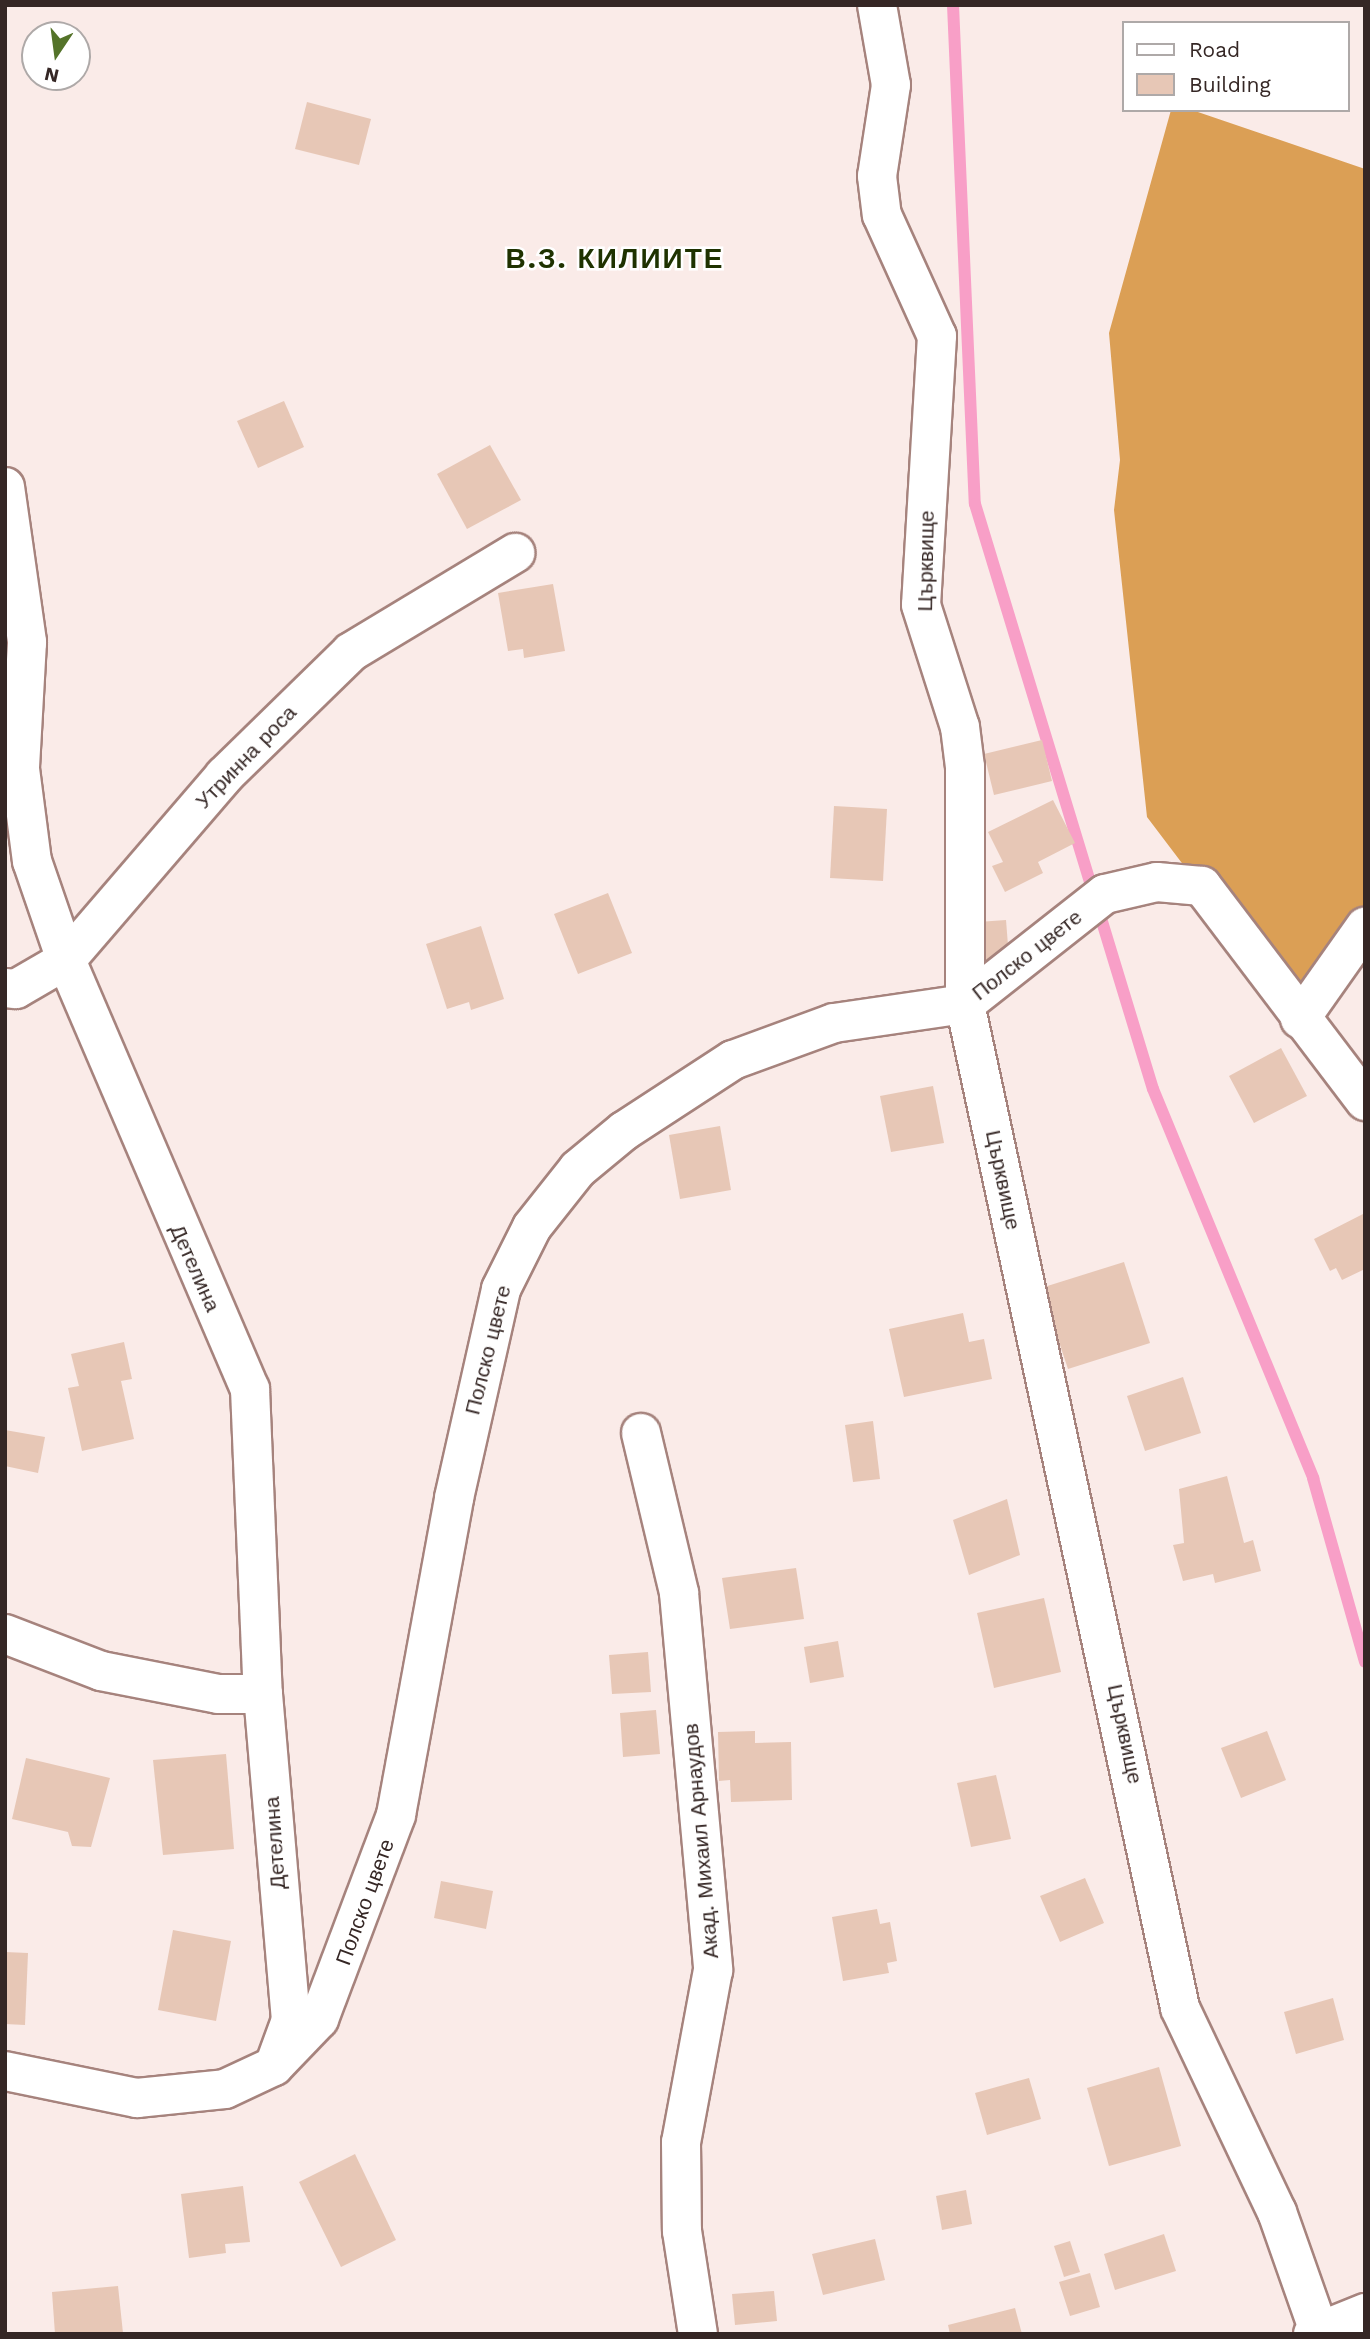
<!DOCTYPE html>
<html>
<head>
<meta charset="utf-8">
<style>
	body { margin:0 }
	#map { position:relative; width:1370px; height:2339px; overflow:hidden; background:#faebe8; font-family:"Work Sans",sans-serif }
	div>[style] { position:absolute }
	.forest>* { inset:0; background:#db9f55 }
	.stream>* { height:12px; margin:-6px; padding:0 6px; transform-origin:6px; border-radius:6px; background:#f89fc7 }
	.building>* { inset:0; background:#e7c7b6 }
	.roads { filter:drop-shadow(2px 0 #a6837d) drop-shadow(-2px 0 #a6837d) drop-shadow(0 2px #a6837d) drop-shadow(0 -2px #a6837d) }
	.street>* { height:38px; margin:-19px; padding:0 19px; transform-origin:19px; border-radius:19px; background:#fff }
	span { translate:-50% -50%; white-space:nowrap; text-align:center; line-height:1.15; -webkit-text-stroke:5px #fff; paint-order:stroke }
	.street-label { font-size:21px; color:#352725 }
	.district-label { font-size:28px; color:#1f3200; font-weight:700; letter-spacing:2px }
	.frame { position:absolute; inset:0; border:7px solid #352725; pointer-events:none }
	.legend { position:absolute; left:1122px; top:21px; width:228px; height:91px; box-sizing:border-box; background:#fff; border:2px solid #aea9a8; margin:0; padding:9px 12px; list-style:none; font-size:21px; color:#352725 }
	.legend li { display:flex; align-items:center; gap:14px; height:35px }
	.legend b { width:35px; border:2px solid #aea9a8 }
	.north { position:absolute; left:21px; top:21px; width:70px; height:70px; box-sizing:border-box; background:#fff; border:2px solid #aea9a8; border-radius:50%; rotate:193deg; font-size:19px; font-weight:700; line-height:28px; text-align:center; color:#352725 }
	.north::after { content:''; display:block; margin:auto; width:24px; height:32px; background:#547329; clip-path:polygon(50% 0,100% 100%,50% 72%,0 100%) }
</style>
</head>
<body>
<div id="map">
	<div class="forest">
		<div style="clip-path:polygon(1171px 110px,1192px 110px,1365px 169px,1365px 927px,1300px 1019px,1147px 817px,1114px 510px,1120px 460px,1109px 333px)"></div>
	</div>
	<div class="stream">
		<div style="left:953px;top:5px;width:499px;rotate:87.5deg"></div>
		<div style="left:975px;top:504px;width:611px;rotate:73.08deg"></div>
		<div style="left:1153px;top:1089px;width:421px;rotate:67.6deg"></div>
		<div style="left:1313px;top:1478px;width:191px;rotate:74.2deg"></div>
	</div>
	<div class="building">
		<div style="clip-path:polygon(307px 102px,371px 119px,359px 165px,295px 149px)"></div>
		<div style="clip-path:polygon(284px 401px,304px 447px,258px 468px,237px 421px)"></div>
		<div style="clip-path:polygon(490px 445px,521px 500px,467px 529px,437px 474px)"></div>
		<div style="clip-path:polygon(553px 584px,565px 651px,524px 658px,523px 649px,508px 651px,498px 593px)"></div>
		<div style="clip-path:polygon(1042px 740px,1052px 781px,994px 795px,984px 754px)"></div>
		<div style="clip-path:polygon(1053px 800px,1075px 843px,1038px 862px,1043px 873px,1005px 892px,992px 866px,1003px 862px,988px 832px)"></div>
		<div style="clip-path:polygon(834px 806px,887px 809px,883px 881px,830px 878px)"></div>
		<div style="clip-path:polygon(608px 893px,632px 953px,578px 974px,554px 914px)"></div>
		<div style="clip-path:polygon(1006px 920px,1009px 958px,981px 960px,978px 922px)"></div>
		<div style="clip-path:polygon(481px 926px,504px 999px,471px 1010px,469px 1002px,447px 1009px,426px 944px)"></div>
		<div style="clip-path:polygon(1281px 1048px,1307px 1096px,1254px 1123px,1229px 1076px)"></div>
		<div style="clip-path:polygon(933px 1086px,944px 1143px,891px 1152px,880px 1096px)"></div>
		<div style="clip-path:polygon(720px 1126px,731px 1190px,680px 1199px,669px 1135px)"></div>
		<div style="clip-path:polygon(1363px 1214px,1365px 1269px,1342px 1280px,1336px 1268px,1330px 1271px,1314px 1239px)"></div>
		<div style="clip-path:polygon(1124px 1262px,1150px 1343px,1068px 1369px,1041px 1288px)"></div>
		<div style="clip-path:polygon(963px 1313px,969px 1342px,984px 1339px,992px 1379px,904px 1397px,889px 1329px)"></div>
		<div style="clip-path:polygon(124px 1342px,132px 1379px,121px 1381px,134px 1439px,82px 1451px,68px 1388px,79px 1386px,71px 1354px)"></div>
		<div style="clip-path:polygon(1183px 1377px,1201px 1433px,1145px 1451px,1127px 1396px)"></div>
		<div style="clip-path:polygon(873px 1421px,880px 1479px,853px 1482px,845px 1425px)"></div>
		<div style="clip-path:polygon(5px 1430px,45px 1437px,38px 1473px,5px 1466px)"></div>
		<div style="clip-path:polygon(1227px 1476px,1244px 1543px,1253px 1540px,1261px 1571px,1215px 1583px,1213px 1574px,1183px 1581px,1173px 1545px,1184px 1543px,1179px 1489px)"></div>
		<div style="clip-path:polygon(1007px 1499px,1020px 1555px,969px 1575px,953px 1520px)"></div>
		<div style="clip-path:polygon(796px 1568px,804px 1619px,730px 1629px,722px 1578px)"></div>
		<div style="clip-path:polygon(1044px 1598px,1061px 1672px,994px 1688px,977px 1613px)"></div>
		<div style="clip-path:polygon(838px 1641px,844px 1677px,810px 1683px,804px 1647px)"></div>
		<div style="clip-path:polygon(648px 1652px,651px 1692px,612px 1694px,609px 1655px)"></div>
		<div style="clip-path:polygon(656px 1710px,660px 1754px,623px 1757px,620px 1713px)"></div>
		<div style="clip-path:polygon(755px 1731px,755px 1743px,791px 1742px,792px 1800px,731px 1802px,730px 1780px,719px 1781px,718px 1732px)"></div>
		<div style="clip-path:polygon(1267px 1731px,1286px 1780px,1241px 1798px,1221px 1748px)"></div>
		<div style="clip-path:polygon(226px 1754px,234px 1849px,163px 1855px,153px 1760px)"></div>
		<div style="clip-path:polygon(26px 1758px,110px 1778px,91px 1847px,72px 1846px,68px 1832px,12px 1819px)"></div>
		<div style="clip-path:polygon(996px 1775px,1011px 1839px,971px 1847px,957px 1783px)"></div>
		<div style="clip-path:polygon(1085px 1878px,1104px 1923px,1060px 1942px,1040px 1896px)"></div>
		<div style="clip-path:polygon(441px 1881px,493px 1891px,486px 1929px,434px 1918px)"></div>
		<div style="clip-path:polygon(877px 1909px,880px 1924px,890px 1922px,897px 1961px,887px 1963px,889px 1973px,843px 1981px,832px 1917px)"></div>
		<div style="clip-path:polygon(173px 1930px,231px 1941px,216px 2021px,158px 2010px)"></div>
		<div style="clip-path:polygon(5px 1952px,28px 1953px,25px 2025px,5px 2024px)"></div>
		<div style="clip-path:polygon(1333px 1998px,1344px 2040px,1296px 2054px,1284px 2012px)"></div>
		<div style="clip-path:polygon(1159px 2067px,1181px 2146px,1109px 2166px,1087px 2088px)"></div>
		<div style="clip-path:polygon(1029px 2078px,1041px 2119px,987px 2135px,975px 2093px)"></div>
		<div style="clip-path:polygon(355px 2154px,396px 2240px,341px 2267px,299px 2182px)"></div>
		<div style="clip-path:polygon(243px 2186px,250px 2242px,225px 2244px,226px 2253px,189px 2258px,181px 2194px)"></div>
		<div style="clip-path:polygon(966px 2190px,972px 2224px,942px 2230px,936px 2196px)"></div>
		<div style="clip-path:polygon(1164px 2234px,1176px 2271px,1115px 2290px,1104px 2254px)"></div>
		<div style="clip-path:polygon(875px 2239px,885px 2280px,823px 2295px,812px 2254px)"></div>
		<div style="clip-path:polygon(1070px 2241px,1080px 2272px,1064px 2277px,1054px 2246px)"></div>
		<div style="clip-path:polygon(1090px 2273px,1100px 2307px,1070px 2316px,1059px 2282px)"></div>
		<div style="clip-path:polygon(118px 2286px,123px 2333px,55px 2334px,52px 2292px)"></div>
		<div style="clip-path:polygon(774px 2291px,777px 2321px,735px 2325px,732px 2294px)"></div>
		<div style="clip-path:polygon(1015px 2308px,1022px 2334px,950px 2334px,948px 2325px)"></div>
	</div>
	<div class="roads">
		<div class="street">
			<div style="left:877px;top:5px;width:81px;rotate:80.1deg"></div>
			<div style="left:891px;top:85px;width:92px;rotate:98.7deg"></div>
			<div style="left:877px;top:176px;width:39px;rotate:83deg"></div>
			<div style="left:882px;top:215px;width:133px;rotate:65.6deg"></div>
			<div style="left:937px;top:336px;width:269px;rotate:93.4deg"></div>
			<div style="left:921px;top:605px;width:128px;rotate:72.3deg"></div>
			<div style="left:960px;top:727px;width:40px;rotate:82.9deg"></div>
			<div style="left:965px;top:767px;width:237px;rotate:90deg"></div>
			<div style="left:965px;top:1004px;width:1027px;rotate:77.91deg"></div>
			<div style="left:1180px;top:2008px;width:226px;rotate:64.6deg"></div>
			<div style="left:1277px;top:2212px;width:129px;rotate:70.6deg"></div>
			<div style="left:5px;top:487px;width:157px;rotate:81.9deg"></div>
			<div style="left:27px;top:642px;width:127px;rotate:93.2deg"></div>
			<div style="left:20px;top:769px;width:93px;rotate:82.6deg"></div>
			<div style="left:32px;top:861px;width:105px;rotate:71deg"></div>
			<div style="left:66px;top:960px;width:467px;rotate:66.8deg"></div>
			<div style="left:250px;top:1389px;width:305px;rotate:87.6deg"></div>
			<div style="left:263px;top:1694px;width:327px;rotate:85.1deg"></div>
			<div style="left:291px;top:2020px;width:44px;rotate:110.1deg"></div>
			<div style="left:5px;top:988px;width:11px;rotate:5deg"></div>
			<div style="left:16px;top:989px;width:58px;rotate:-30.1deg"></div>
			<div style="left:66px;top:960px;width:243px;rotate:-49.3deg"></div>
			<div style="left:224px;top:776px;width:177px;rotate:-44.3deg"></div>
			<div style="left:351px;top:652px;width:192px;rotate:-31.1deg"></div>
			<div style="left:1300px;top:1019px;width:113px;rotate:-54.8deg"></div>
			<div style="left:641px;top:1433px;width:164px;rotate:76.6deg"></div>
			<div style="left:679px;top:1593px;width:379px;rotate:84.8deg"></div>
			<div style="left:713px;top:1970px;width:175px;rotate:100.5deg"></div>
			<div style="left:681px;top:2142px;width:89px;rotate:89.4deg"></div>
			<div style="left:682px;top:2231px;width:104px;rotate:81.2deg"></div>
			<div style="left:5px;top:1634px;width:103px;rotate:21.1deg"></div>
			<div style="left:101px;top:1671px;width:119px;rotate:11.1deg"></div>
			<div style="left:218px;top:1694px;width:45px"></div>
			<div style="left:5px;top:2071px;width:135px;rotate:11.6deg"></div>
			<div style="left:137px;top:2098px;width:88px;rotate:-5.8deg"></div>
			<div style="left:225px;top:2089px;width:54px;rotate:-25.1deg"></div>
			<div style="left:274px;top:2066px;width:65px;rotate:-46.2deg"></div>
			<div style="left:319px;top:2019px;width:218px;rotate:-69.3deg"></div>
			<div style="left:396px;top:1815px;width:322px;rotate:-79.6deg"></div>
			<div style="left:454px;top:1498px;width:214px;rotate:-77.3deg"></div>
			<div style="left:501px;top:1289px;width:69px;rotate:-63.4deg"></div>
			<div style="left:532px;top:1227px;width:74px;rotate:-51.6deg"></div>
			<div style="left:578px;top:1169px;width:60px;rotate:-39.6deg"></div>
			<div style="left:624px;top:1131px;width:130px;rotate:-33.1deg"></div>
			<div style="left:733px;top:1060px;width:108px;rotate:-20.1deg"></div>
			<div style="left:834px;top:1023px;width:132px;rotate:-8.3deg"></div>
			<div style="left:965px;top:1004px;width:178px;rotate:-38.2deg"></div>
			<div style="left:1105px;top:894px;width:53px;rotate:-13deg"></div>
			<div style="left:1157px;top:882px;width:45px;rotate:5.1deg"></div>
			<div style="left:1202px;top:886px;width:270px;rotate:52.8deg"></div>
			<div style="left:1313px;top:2334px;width:56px;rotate:-22deg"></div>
		</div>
	</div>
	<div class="street-label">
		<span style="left:926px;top:561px;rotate:-89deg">Църквище</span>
		<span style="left:246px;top:757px;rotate:-46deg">Утринна роса</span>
		<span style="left:1027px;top:955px;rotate:-38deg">Полско цвете</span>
		<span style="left:1003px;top:1180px;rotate:78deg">Църквище</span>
		<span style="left:195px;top:1268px;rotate:66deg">Детелина</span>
		<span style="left:488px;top:1350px;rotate:-76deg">Полско цвете</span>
		<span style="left:1125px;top:1734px;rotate:78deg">Църквище</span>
		<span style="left:701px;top:1841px;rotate:-95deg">Акад. Михаил Арнаудов</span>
		<span style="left:275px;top:1843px;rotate:-94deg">Детелина</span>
		<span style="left:365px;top:1902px;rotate:-70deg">Полско цвете</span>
	</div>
	<div class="district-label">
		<span style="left:615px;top:259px">В.З. КИЛИИТЕ</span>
	</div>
	<div class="frame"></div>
	<ul class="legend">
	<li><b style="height:9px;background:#fff"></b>Road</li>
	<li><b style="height:19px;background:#e7c7b6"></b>Building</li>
	</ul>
	<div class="north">N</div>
</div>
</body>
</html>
